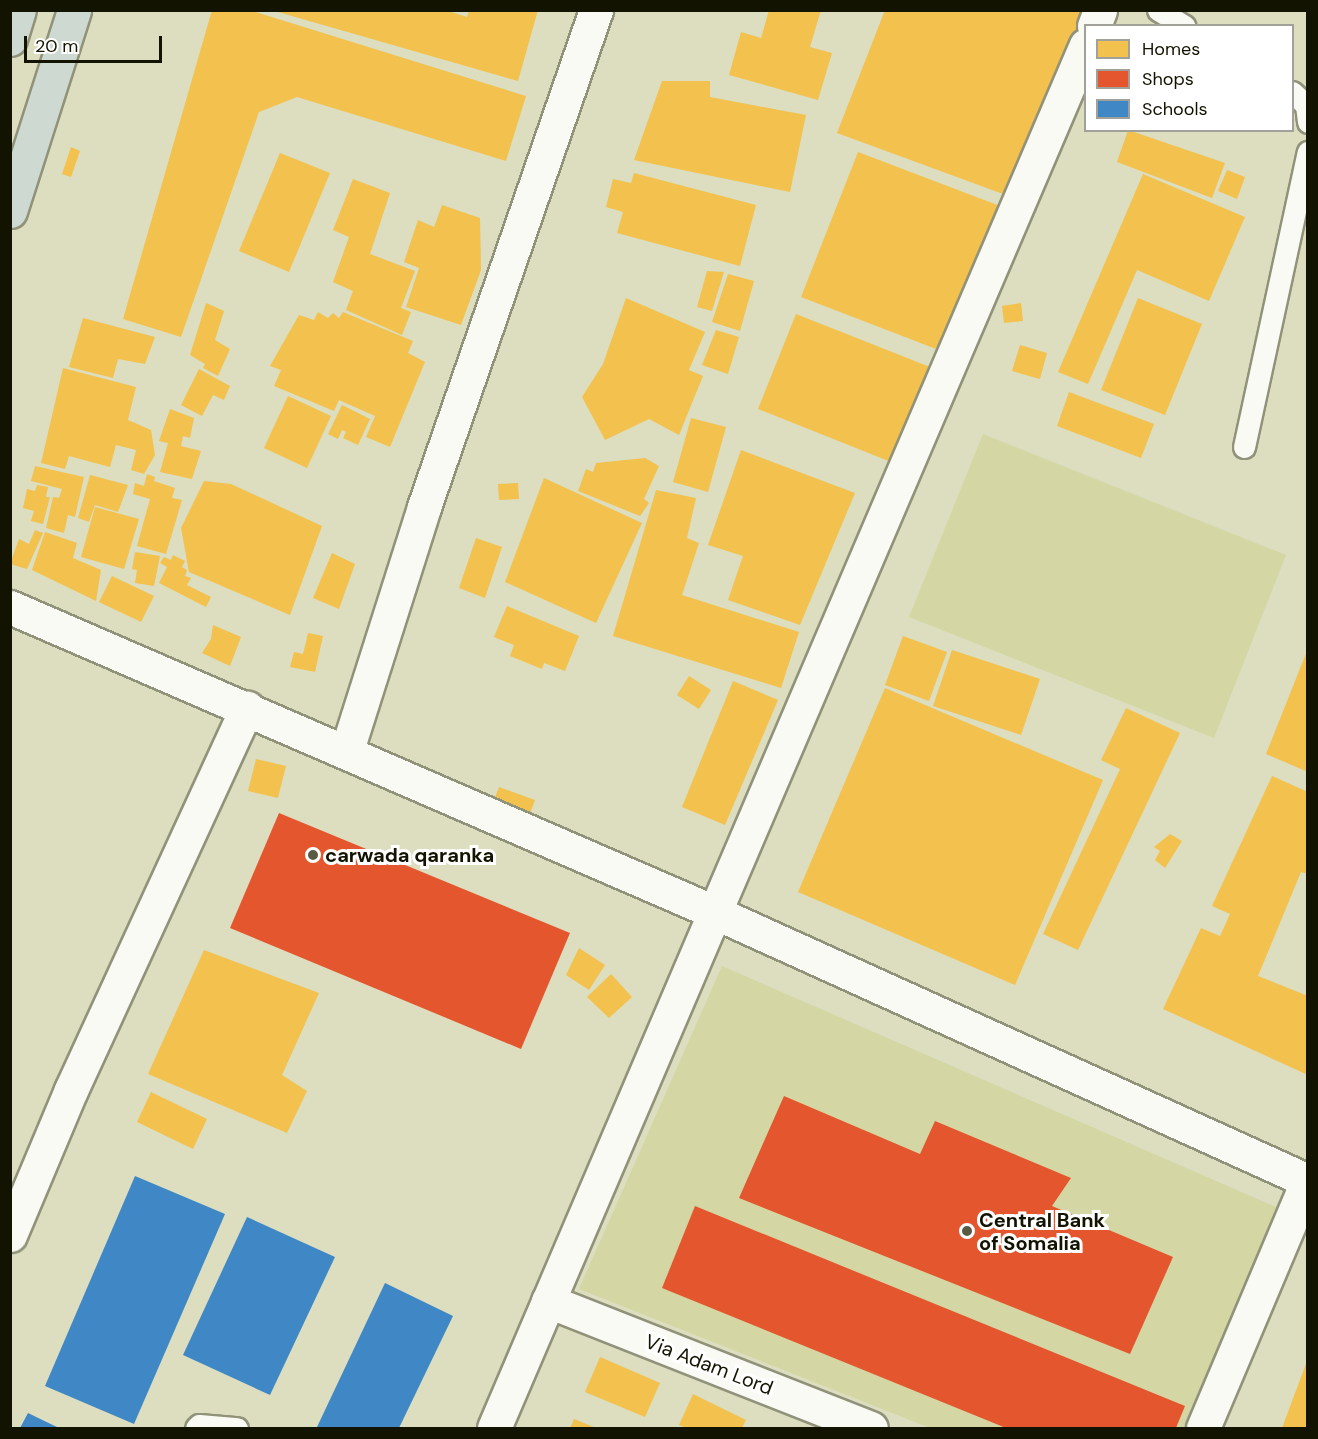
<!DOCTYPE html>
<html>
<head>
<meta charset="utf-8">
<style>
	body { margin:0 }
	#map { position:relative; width:1318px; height:1439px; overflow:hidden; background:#dcdebf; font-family:"DM Sans",sans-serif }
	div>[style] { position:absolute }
	.green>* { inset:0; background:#d4d6a4 }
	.homes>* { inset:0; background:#f2c14e }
	.shops>* { inset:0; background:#e4572e }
	.schools>* { inset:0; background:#3f88c5 }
	.roads { filter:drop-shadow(2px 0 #91927a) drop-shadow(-2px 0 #91927a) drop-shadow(0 2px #91927a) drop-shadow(0 -2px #91927a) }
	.lane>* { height:21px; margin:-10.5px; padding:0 10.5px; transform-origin:10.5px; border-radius:10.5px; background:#fafaf5 }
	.street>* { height:33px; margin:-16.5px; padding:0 16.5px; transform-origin:16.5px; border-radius:16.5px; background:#fafaf5 }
	.highway>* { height:33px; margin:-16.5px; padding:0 16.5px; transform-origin:16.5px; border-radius:16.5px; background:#ced9d1 }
	.dots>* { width:16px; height:16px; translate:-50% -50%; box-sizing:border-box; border:3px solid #fff; border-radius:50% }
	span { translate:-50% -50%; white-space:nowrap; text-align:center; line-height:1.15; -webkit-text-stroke:6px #fff; paint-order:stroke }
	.poi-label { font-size:20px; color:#131301; font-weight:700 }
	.left { translate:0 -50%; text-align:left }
	.street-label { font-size:20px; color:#131301 }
	.frame { position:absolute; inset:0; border:12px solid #131301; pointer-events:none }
	.legend { position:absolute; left:1084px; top:24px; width:210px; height:108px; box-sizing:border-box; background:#fff; border:2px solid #a1a199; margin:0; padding:8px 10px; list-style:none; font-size:18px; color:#131301 }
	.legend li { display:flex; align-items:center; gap:12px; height:30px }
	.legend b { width:30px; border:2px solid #a1a199 }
	.scale { position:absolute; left:24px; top:36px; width:138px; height:27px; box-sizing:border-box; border:3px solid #131301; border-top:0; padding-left:8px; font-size:18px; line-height:21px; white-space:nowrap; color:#131301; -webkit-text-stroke:4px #fff; paint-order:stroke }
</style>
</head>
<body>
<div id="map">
	<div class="green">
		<div style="clip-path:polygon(983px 434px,1286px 555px,1214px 738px,909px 617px)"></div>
		<div style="clip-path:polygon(722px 966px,1276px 1207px,1189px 1428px,930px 1428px,579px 1289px)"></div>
	</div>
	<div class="homes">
		<div style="clip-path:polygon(212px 10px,249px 10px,526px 96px,506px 161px,297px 97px,259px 112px,181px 337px,123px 319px)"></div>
		<div style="clip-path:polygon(271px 10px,445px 10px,467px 17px,469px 10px,538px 10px,518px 81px)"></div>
		<div style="clip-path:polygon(769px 10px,821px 10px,810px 47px,832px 53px,818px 100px,729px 75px,741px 32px,761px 38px)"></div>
		<div style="clip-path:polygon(885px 10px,1084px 10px,1014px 198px,837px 133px)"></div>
		<div style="clip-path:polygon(662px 81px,710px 81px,710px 97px,806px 115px,790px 192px,634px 160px)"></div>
		<div style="clip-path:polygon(1128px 130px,1225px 163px,1212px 198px,1117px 162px)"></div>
		<div style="clip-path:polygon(71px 147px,80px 151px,71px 177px,62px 174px)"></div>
		<div style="clip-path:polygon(858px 152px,1000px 206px,944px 352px,801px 297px)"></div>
		<div style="clip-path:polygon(280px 153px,330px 173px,289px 272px,239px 251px)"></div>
		<div style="clip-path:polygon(1227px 170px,1245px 177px,1237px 199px,1218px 191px)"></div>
		<div style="clip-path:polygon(634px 173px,756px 205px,740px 266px,617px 233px,623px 212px,606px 207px,613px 179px,631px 183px)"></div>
		<div style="clip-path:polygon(1143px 174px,1245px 217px,1209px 301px,1137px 270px,1088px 384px,1058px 372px)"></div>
		<div style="clip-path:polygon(353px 179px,390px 193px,370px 254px,415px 271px,401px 308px,411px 312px,402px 335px,346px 310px,353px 291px,333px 282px,349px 237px,333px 230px)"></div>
		<div style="clip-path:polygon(442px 205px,480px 218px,481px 270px,461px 325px,406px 307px,419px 268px,404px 262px,418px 220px,434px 227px)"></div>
		<div style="clip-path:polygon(707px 271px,724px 272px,712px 311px,697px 307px)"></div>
		<div style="clip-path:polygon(728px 274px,754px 281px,740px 331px,712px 322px)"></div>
		<div style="clip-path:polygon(626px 298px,705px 332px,689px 370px,703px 376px,679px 435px,649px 419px,605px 440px,582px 397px,603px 364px)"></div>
		<div style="clip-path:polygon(1138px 298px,1202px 324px,1165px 415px,1101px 390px)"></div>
		<div style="clip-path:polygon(206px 303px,224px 311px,215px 340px,230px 349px,218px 376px,203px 368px,205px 364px,190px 355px)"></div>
		<div style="clip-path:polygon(1021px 303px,1023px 321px,1004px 323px,1002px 306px)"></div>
		<div style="clip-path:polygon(318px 312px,328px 318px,333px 313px,339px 318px,343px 312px,413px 341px,408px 353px,425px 362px,390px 447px,366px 437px,375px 416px,339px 400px,334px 411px,274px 386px,281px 370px,270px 366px,299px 315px,314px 320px)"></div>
		<div style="clip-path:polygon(796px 314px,935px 369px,896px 464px,758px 409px)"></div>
		<div style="clip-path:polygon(83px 318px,155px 337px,145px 364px,118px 359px,113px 378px,69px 367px)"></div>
		<div style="clip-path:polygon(716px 330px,739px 337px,728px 374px,702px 365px)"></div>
		<div style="clip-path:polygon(1020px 345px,1047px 353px,1040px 379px,1012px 371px)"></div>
		<div style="clip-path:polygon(63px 368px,136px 387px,128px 420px,151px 430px,155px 455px,144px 474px,131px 470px,136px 450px,116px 445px,110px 467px,69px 456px,65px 469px,41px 463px)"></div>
		<div style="clip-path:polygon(199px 369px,230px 386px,224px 400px,213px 395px,202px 416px,181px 405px)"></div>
		<div style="clip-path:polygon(1069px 392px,1154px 424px,1141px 458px,1057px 426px)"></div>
		<div style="clip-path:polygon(288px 396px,331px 416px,307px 468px,264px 448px)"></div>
		<div style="clip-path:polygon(342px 405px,370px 419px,358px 445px,343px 438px,346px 432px,342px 430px,338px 439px,328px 434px)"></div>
		<div style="clip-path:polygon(170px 409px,194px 418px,190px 438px,183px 436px,181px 446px,201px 451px,192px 479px,160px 472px,168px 443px,159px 441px)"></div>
		<div style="clip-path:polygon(691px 418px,726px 427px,708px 492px,673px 482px)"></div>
		<div style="clip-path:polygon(741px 450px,855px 493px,800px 625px,728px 600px,743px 556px,708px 545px)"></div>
		<div style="clip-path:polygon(645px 458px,659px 466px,644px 499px,649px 503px,640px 516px,578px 491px,586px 469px,593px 472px,596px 463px)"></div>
		<div style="clip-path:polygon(35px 466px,84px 477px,75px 517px,68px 515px,64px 533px,46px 528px,53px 497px,59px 498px,62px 489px,31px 481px)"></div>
		<div style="clip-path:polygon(147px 474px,155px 477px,154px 481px,175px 488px,172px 498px,182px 500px,166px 554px,137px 546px,150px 499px,133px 494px,135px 483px,144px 486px)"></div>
		<div style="clip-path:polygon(90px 475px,128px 485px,118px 512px,95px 505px,89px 522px,78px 518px)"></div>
		<div style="clip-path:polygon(544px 478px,642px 523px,596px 623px,505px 582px)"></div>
		<div style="clip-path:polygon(204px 481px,231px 484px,322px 526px,290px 615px,189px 572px,181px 528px)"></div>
		<div style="clip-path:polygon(518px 483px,519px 499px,499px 500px,498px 484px)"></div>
		<div style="clip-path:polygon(37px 485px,48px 487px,46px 497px,50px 497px,43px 524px,31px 521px,34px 511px,23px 508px,27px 489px,35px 491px)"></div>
		<div style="clip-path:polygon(656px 490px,696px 498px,687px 538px,699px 543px,682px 595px,799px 632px,781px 688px,613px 636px)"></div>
		<div style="clip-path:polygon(95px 507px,139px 519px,124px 569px,81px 557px)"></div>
		<div style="clip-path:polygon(35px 530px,43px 533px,27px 569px,10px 564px,19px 539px,29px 544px)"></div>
		<div style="clip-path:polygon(45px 532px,77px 543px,73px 558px,101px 570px,96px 601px,32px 570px)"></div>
		<div style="clip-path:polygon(476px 538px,502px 547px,485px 598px,459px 588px)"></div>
		<div style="clip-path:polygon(135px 552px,160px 556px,154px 586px,135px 583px,137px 570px,132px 569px)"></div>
		<div style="clip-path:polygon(332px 553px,355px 564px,339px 609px,313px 598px)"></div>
		<div style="clip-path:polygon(173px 555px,185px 561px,182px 567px,187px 570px,185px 576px,191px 578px,187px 585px,211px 597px,206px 607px,159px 583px,167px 567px,160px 563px,164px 557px,171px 560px)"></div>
		<div style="clip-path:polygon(112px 576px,154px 596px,141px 622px,99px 602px)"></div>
		<div style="clip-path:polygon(507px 606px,579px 636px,565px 671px,544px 663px,542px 669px,510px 656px,514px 645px,494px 637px)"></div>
		<div style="clip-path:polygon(213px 625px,241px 637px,230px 666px,202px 653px,211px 639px)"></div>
		<div style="clip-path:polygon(308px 633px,323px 636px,315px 672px,290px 667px,294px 652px,303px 654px)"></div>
		<div style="clip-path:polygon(903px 636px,947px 652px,929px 701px,885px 685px)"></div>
		<div style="clip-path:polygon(952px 650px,1040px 679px,1021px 735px,933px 706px)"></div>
		<div style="clip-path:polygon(1307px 651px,1308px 651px,1308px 772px,1266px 754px)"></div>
		<div style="clip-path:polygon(689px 676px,711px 690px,699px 709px,677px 695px)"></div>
		<div style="clip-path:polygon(733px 681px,778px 700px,725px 825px,682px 807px)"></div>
		<div style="clip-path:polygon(885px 688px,1103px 780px,1015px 985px,798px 892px)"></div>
		<div style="clip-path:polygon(1126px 708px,1180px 733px,1078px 950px,1043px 934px,1120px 769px,1101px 760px)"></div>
		<div style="clip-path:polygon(256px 759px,286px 766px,278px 798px,248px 791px)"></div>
		<div style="clip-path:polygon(1272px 776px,1308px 792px,1308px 874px,1301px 872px,1258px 976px,1308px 996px,1308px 1075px,1163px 1009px,1201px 928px,1220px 936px,1230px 914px,1212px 906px)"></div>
		<div style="clip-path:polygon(499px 787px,535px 800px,522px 835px,486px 821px)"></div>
		<div style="clip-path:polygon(1170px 834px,1182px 841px,1165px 868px,1155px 860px,1160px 851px,1154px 847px)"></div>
		<div style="clip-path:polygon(579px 948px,605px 965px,589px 990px,566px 975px)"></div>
		<div style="clip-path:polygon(204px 950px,319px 993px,282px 1075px,307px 1091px,287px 1133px,148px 1074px)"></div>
		<div style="clip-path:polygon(611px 974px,632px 997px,609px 1018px,587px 997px)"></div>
		<div style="clip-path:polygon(151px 1092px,207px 1119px,193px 1149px,137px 1122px)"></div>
		<div style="clip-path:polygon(600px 1357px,660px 1383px,645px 1417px,585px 1392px)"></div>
		<div style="clip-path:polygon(1307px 1361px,1308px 1428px,1282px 1428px)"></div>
		<div style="clip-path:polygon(693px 1394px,746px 1420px,742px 1428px,687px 1428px,679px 1425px)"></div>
		<div style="clip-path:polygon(574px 1419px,596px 1428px,570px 1428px)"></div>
	</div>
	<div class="shops">
		<div style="clip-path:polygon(279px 813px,570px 933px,521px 1049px,230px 928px)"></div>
		<div style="clip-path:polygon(784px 1096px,920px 1154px,935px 1121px,1071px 1178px,1052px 1206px,1173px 1257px,1130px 1354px,739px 1198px)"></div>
		<div style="clip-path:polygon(695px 1206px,1185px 1406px,1176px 1428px,1006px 1428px,662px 1288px)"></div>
	</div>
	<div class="schools">
		<div style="clip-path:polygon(135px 1176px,225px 1214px,134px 1424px,45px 1386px)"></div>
		<div style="clip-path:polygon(247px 1217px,335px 1257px,270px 1395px,183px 1355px)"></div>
		<div style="clip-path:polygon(385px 1283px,453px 1316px,399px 1428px,320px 1428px,317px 1427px)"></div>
		<div style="clip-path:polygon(28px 1413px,59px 1428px,20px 1428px)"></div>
	</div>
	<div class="roads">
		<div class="lane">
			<div style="left:1158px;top:10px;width:31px;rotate:31deg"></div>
			<div style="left:1292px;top:92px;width:19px;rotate:43deg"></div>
			<div style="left:1306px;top:105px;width:17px;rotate:83deg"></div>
			<div style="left:1244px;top:447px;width:302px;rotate:-77.8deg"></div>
			<div style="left:196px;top:1428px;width:4px;rotate:-45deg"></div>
			<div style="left:199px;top:1425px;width:38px;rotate:5deg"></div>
		</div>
		<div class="street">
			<div style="left:1094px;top:26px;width:17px;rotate:-69deg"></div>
			<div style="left:10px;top:607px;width:767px;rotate:23.42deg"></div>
			<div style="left:714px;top:912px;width:652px;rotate:24.36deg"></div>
			<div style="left:347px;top:750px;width:255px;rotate:-72.4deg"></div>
			<div style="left:424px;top:507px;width:526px;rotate:-70.91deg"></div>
			<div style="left:10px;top:1235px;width:157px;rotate:-67.2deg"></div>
			<div style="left:71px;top:1090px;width:421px;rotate:-65.3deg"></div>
			<div style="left:548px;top:1301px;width:347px;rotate:21.5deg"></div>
			<div style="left:494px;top:1428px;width:1504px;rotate:-66.83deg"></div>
			<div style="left:1203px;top:1428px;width:269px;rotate:-67.1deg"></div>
		</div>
		<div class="highway">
			<div style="left:10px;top:39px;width:30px;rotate:-73deg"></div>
			<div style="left:10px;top:211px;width:211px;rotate:-72.3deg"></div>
		</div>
	</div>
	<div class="dots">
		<div style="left:313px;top:855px;background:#595a44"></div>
		<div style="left:967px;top:1231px;background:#595a44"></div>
	</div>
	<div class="poi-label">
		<span class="left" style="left:325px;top:855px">carwada qaranka</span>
		<span class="left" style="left:979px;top:1232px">Central Bank<br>of Somalia</span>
	</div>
	<div class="street-label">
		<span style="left:709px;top:1365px;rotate:21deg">Via Adam Lord</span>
	</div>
	<div class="frame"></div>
	<ul class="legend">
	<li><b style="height:16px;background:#f2c14e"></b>Homes</li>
	<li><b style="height:16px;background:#e4572e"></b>Shops</li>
	<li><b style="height:16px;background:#3f88c5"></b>Schools</li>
	</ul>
	<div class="scale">20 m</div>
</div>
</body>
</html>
